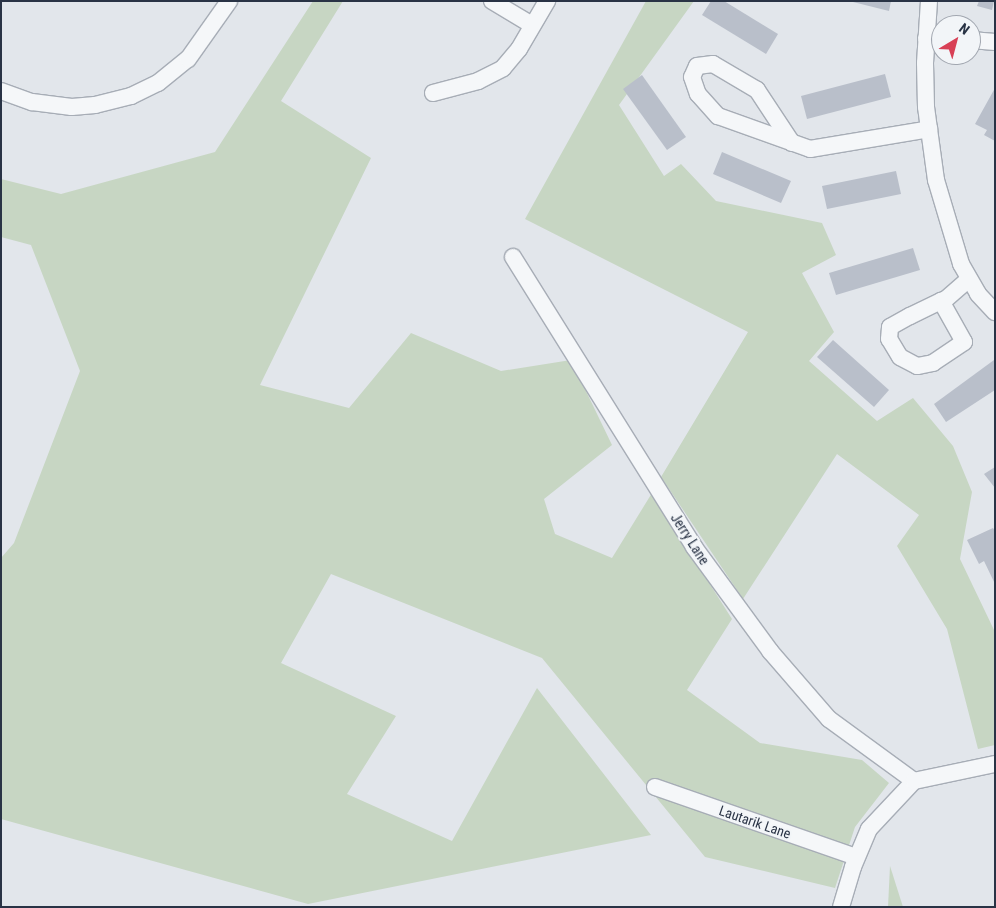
<!DOCTYPE html>
<html>
<head>
<meta charset="utf-8">
<style>
	body { margin:0 }
	#map { position:relative; width:996px; height:908px; overflow:hidden; background:#e2e6eb; font-family:"Roboto Condensed",sans-serif }
	div>[style] { position:absolute }
	.green>* { inset:0; background:#c7d6c3 }
	.building>* { inset:0; background:#b9bfca }
	.roads { filter:drop-shadow(1px 0 #a7adb6) drop-shadow(-1px 0 #a7adb6) drop-shadow(0 1px #a7adb6) drop-shadow(0 -1px #a7adb6) }
	.minor>* { height:16px; margin:-8px; padding:0 8px; transform-origin:8px; border-radius:8px; background:#f5f7f9 }
	span { translate:-50% -50%; white-space:nowrap; text-align:center; line-height:1.15; -webkit-text-stroke:4px #f2f5f8; paint-order:stroke }
	.street-label { font-size:14px; color:#293345 }
	.frame { position:absolute; inset:0; border:2px solid #293345; pointer-events:none }
	.north { position:absolute; left:931px; top:15px; width:50px; height:50px; box-sizing:border-box; background:#f2f5f8; border:1px solid #a2a7b0; border-radius:50%; rotate:37deg; font-size:14px; font-weight:700; line-height:20px; text-align:center; color:#293345 }
	.north::after { content:''; display:block; margin:auto; width:18px; height:22px; background:#d84056; clip-path:polygon(50% 0,100% 100%,50% 72%,0 100%) }
</style>
</head>
<body>
<div id="map">
	<div class="green">
		<div style="clip-path:polygon(313px 1px,343px 1px,281px 101px,371px 158px,260px 385px,349px 408px,411px 333px,501px 371px,571px 360px,612px 445px,544px 499px,555px 534px,612px 558px,652px 493px,732px 619px,687px 690px,760px 743px,862px 760px,889px 783px,855px 827px,835px 888px,705px 857px,542px 658px,331px 574px,281px 663px,396px 716px,347px 794px,452px 841px,537px 688px,651px 835px,308px 904px,1px 819px,1px 558px,14px 543px,80px 371px,31px 245px,1px 237px,1px 179px,61px 194px,215px 152px)"></div>
		<div style="clip-path:polygon(646px 1px,694px 1px,619px 105px,664px 176px,681px 164px,716px 201px,822px 223px,836px 255px,802px 273px,834px 332px,809px 361px,877px 421px,913px 398px,953px 446px,972px 492px,960px 559px,995px 632px,995px 745px,978px 749px,947px 629px,897px 546px,919px 515px,837px 454px,743px 599px,661px 477px,748px 332px,525px 219px)"></div>
		<div style="clip-path:polygon(890px 866px,903px 907px,888px 907px)"></div>
	</div>
	<div class="building">
		<div style="clip-path:polygon(711px 1px,724px 1px,778px 34px,766px 54px,702px 15px)"></div>
		<div style="clip-path:polygon(849px 1px,891px 1px,889px 11px)"></div>
		<div style="clip-path:polygon(979px 1px,994px 1px,992px 10px,977px 6px)"></div>
		<div style="clip-path:polygon(885px 74px,891px 97px,807px 119px,801px 96px)"></div>
		<div style="clip-path:polygon(642px 75px,686px 137px,667px 150px,623px 89px)"></div>
		<div style="clip-path:polygon(995px 88px,995px 141px,984px 135px,987px 130px,975px 124px)"></div>
		<div style="clip-path:polygon(722px 152px,791px 181px,781px 203px,713px 174px)"></div>
		<div style="clip-path:polygon(896px 171px,901px 194px,827px 209px,822px 186px)"></div>
		<div style="clip-path:polygon(913px 248px,920px 270px,836px 295px,829px 273px)"></div>
		<div style="clip-path:polygon(833px 340px,889px 390px,874px 407px,817px 357px)"></div>
		<div style="clip-path:polygon(994px 360px,995px 390px,946px 422px,934px 404px)"></div>
		<div style="clip-path:polygon(995px 467px,995px 488px,984px 474px)"></div>
		<div style="clip-path:polygon(993px 528px,995px 531px,995px 584px,984px 561px,979px 564px,967px 540px)"></div>
	</div>
	<div class="roads">
		<div class="minor">
			<div style="left:492px;top:1px;width:47px;rotate:31deg"></div>
			<div style="left:929px;top:1px;width:62px;rotate:93.7deg"></div>
			<div style="left:925px;top:63px;width:44px;rotate:88.7deg"></div>
			<div style="left:926px;top:107px;width:74px;rotate:82.2deg"></div>
			<div style="left:936px;top:180px;width:88px;rotate:73.4deg"></div>
			<div style="left:961px;top:264px;width:34px;rotate:60deg"></div>
			<div style="left:978px;top:294px;width:25px;rotate:47deg"></div>
			<div style="left:926px;top:38px;width:15px;rotate:4deg"></div>
			<div style="left:971px;top:40px;width:24px;rotate:5deg"></div>
			<div style="left:1px;top:91px;width:33px;rotate:20deg"></div>
			<div style="left:32px;top:102px;width:40px;rotate:7.1deg"></div>
			<div style="left:72px;top:107px;width:23px;rotate:-5deg"></div>
			<div style="left:95px;top:105px;width:37px;rotate:-14deg"></div>
			<div style="left:131px;top:96px;width:30px;rotate:-26deg"></div>
			<div style="left:158px;top:83px;width:38px;rotate:-39deg"></div>
			<div style="left:188px;top:59px;width:71px;rotate:-54.7deg"></div>
			<div style="left:433px;top:93px;width:47px;rotate:-14.9deg"></div>
			<div style="left:478px;top:81px;width:28px;rotate:-27deg"></div>
			<div style="left:503px;top:68px;width:25px;rotate:-50deg"></div>
			<div style="left:519px;top:49px;width:56px;rotate:-59.7deg"></div>
			<div style="left:792px;top:143px;width:64px;rotate:-123.4deg"></div>
			<div style="left:757px;top:90px;width:51px;rotate:-149.4deg"></div>
			<div style="left:713px;top:64px;width:16px;rotate:173deg"></div>
			<div style="left:697px;top:66px;width:12px;rotate:114deg"></div>
			<div style="left:692px;top:77px;width:18px;rotate:71deg"></div>
			<div style="left:698px;top:94px;width:30px;rotate:48deg"></div>
			<div style="left:718px;top:116px;width:98px;rotate:19.7deg"></div>
			<div style="left:810px;top:149px;width:121px;rotate:-9.5deg"></div>
			<div style="left:513px;top:257px;width:342px;rotate:58deg"></div>
			<div style="left:694px;top:547px;width:129px;rotate:53.8deg"></div>
			<div style="left:770px;top:651px;width:90px;rotate:49.1deg"></div>
			<div style="left:829px;top:719px;width:105px;rotate:36.1deg"></div>
			<div style="left:941px;top:301px;width:47px;rotate:60.7deg"></div>
			<div style="left:964px;top:342px;width:37px;rotate:146deg"></div>
			<div style="left:933px;top:363px;width:16px;rotate:169deg"></div>
			<div style="left:917px;top:366px;width:19px;rotate:-152deg"></div>
			<div style="left:900px;top:357px;width:21px;rotate:-121deg"></div>
			<div style="left:889px;top:339px;width:12px;rotate:-85deg"></div>
			<div style="left:890px;top:327px;width:23px;rotate:-29deg"></div>
			<div style="left:910px;top:316px;width:34px;rotate:-26deg"></div>
			<div style="left:941px;top:301px;width:5px;rotate:-22deg"></div>
			<div style="left:946px;top:299px;width:30px;rotate:-41deg"></div>
			<div style="left:655px;top:787px;width:213px;rotate:19.2deg"></div>
			<div style="left:841px;top:907px;width:42px;rotate:-73.3deg"></div>
			<div style="left:853px;top:867px;width:41px;rotate:-67.2deg"></div>
			<div style="left:869px;top:829px;width:66px;rotate:-46.8deg"></div>
			<div style="left:914px;top:781px;width:83px;rotate:-11.9deg"></div>
		</div>
	</div>
	<div class="street-label">
		<span style="left:690px;top:539px;rotate:57deg">Jerry Lane</span>
		<span style="left:755px;top:822px;rotate:19deg">Lautarik Lane</span>
	</div>
	<div class="frame"></div>
	<div class="north">N</div>
</div>
</body>
</html>
